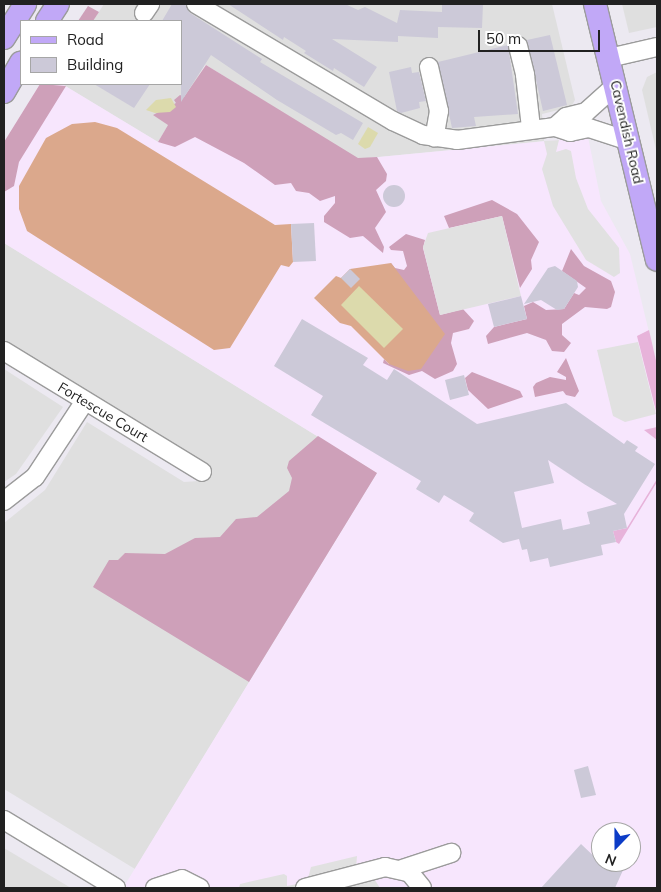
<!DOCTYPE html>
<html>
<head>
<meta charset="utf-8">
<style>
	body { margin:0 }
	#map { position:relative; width:661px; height:892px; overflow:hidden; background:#ece9f1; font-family:Mulish,sans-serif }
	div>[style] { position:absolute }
	.residential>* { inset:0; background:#dfdfdf }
	.education>* { inset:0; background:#f7e6fd }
	.grass>* { inset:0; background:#e7b3da }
	.forest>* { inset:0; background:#cea0b9 }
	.pitch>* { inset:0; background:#dba88c }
	.parking>* { inset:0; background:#e1e1e1 }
	.water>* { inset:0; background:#dcdaac }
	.building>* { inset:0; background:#ccc9d8 }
	.round { border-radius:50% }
	.roads { filter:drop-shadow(1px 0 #9b9b9b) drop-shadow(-1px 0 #9b9b9b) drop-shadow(0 1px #9b9b9b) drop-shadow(0 -1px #9b9b9b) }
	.minor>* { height:18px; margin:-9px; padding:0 9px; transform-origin:9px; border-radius:9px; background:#fff }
	.major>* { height:22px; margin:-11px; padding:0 11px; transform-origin:11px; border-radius:11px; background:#c1a8f7 }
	span { translate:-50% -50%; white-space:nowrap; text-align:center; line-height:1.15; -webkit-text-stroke:4px #fff; paint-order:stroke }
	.street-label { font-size:14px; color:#212121 }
	.frame { position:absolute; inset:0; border:5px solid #212121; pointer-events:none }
	.legend { position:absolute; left:20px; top:20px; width:162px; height:65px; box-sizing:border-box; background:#fff; border:1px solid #a6a6a6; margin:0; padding:6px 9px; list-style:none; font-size:15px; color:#212121 }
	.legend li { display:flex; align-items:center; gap:10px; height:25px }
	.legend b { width:25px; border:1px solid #a6a6a6 }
	.north { position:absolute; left:591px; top:822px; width:50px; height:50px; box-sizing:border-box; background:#fff; border:1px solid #a6a6a6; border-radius:50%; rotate:202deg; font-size:14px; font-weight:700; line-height:20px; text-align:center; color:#212121 }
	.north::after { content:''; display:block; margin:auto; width:18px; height:22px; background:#0c3cc7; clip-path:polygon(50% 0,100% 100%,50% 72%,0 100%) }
	.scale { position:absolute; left:478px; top:30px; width:122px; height:22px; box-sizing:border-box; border:2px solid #212121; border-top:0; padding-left:6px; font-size:15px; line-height:18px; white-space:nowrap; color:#212121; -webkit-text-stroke:4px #fff; paint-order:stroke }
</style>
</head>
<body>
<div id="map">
	<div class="residential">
		<div style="clip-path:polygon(104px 4px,552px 4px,575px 100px,571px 107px,542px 114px,544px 141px,358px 159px,205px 65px,158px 142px,62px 84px,181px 84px,181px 21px,93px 21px)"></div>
		<div style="clip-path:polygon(622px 4px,657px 4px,657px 27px,629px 33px)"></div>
		<div style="clip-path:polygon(657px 72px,657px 154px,642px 90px,647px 77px)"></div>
		<div style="clip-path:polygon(4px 243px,377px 473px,135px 869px,4px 789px,4px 523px,45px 490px,87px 422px,184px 482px,199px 481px,207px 469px,4px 341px)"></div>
		<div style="clip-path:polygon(4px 369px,63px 407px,16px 474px,4px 482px)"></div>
		<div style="clip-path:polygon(4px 848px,71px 888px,4px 888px)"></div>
	</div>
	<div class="education">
		<div style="clip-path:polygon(evenodd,206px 65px,358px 159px,588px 137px,601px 201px,630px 254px,657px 365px,657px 888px,123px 888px,377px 473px,4px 243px,4px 142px,40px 84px,62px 84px,158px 142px,206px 65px,601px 832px,631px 832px,631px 862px,601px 862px,601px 832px)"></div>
	</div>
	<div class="grass">
		<div style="clip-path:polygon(649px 330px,657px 365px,657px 415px,637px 336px)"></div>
		<div style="clip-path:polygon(657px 427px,657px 440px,644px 430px)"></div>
		<div style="clip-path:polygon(657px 479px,657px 482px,619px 544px,616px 542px,613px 531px,627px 528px)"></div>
	</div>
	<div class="forest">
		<div style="clip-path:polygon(88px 6px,99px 12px,93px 21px,78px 21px)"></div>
		<div style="clip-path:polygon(206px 65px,358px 158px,377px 157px,387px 174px,386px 181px,376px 190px,386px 212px,375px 228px,384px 247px,383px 253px,363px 236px,350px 238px,324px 222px,324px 216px,335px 203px,335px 196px,320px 201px,309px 193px,296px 191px,291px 183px,275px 185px,244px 163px,195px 137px,175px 147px,158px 142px,168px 125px,153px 115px,176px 103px,174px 100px,180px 95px,184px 97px)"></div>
		<div style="clip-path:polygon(40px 84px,66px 86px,19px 162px,14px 186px,4px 192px,4px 142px)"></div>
		<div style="clip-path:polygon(492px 200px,517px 214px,539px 242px,531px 260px,532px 269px,520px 288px,502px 216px,449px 228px,444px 216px)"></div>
		<div style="clip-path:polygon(406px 234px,425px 240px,423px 248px,440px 315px,463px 309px,474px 321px,469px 329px,453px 333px,451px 343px,457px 364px,453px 371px,435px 379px,422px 371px,409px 375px,383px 363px,384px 359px,389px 364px,391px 263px,395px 268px,404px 270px,407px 266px,403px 251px,391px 250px,389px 247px)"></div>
		<div style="clip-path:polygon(571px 249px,584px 266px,611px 281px,615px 292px,611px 307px,607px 309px,585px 307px,562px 324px,562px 335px,571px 343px,564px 352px,552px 351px,546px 340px,527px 333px,488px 344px,486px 336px,494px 327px,527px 319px,524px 306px,533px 302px,546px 310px,564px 309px,574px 293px,579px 295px,586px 288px,562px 271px)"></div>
		<div style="clip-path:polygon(566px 358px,579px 391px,575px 397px,566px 395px,563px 391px,535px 397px,533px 387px,536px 383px,550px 377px,566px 380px,566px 377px,557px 372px)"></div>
		<div style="clip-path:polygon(472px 372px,520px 391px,523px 397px,488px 409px,468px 390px,465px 378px)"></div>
		<div style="clip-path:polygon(318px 436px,377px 473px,249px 682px,93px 587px,109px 560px,118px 560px,125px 553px,165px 554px,195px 538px,220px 537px,236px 519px,257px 517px,289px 491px,292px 478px,287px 468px,289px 461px)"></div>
	</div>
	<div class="pitch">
		<div style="clip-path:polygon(95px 122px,117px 128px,275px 225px,291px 224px,293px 262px,289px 267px,281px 265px,230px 348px,214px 350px,27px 231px,19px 209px,19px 186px,46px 138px,72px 124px)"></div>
		<div style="clip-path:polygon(391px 263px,445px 334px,421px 369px,408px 371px,389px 364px,351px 326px,340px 323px,314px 298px,336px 276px,341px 278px,350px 269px)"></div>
	</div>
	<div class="parking">
		<div style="clip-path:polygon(559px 140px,556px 152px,566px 149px,571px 151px,576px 178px,588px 209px,619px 248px,620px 273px,614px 277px,586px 260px,553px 206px,542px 169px,547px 154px,544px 141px)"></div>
		<div style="clip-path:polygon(502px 216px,521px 296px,440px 315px,423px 247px,428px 233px)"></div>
		<div style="clip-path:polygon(638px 342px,656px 414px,625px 422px,613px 416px,597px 350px)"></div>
		<div style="clip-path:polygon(357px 856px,356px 869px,373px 877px,380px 888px,239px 888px,240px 884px,284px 874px,287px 876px,287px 886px,307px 882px,311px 867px)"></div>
	</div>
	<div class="water">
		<div style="clip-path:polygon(171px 98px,176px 107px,170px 112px,155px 113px,146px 110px,156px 100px)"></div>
		<div style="clip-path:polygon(368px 127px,378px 133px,370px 147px,365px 149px,358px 144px)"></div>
		<div style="clip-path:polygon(359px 286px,403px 329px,384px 348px,341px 305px)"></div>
	</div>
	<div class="building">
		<div style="clip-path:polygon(172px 4px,185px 4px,190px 13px,262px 59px,260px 62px,363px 123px,353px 140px,341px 133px,336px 135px,277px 100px,211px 55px,181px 102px,181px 21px,162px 21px)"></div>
		<div style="clip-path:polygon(228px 4px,345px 4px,358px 10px,365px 7px,397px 23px,400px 10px,442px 12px,442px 4px,483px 4px,482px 28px,438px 27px,438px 38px,398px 36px,398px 42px,332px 39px,377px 67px,364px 87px,334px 68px,333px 71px,304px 53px,306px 51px,284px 37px,283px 40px)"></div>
		<div style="clip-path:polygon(550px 35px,567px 105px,543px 111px,527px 40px)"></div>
		<div style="clip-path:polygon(508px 45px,518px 114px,474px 117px,476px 126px,452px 128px,438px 62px)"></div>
		<div style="clip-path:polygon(411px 67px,412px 73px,419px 72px,426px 101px,419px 102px,420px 108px,401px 113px,397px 111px,389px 72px)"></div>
		<div style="clip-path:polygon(94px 84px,150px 84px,134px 108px)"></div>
		<div class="round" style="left:383px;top:185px;width:22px;height:22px"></div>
		<div style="clip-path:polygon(314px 223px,316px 261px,293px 262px,291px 224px)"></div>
		<div style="clip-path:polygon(555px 266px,577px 281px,578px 287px,564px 309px,557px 310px,541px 300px,524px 304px,548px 268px)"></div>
		<div style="clip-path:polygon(350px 269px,360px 279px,351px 288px,341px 278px)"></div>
		<div style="clip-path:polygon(521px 296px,527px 319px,494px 327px,488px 304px)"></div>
		<div style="clip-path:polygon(evenodd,302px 319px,368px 358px,363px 365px,387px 380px,394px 369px,477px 424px,566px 403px,624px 444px,627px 440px,638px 447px,635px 451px,655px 464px,624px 514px,627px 528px,613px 531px,616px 542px,601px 545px,603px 555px,550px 567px,548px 558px,530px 562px,527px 549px,522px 550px,519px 539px,503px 543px,469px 521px,474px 513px,444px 495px,439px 503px,416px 489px,421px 481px,311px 415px,323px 396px,274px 366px,302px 319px,548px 460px,584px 484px,617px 504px,587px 512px,590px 524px,563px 530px,561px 519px,522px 528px,514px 492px,554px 483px,548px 460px)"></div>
		<div style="clip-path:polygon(464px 375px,469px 395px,450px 400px,445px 380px)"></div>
		<div style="clip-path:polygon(588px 766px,596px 795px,581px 798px,574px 770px)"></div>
		<div style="clip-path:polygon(581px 844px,600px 862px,624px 868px,615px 888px,541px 888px)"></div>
	</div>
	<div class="roads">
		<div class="minor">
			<div style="left:196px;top:4px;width:229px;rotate:30.7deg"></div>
			<div style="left:393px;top:121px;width:33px;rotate:25deg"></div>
			<div style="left:423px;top:135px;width:34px;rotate:8deg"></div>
			<div style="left:457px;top:140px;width:99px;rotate:-7.6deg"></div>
			<div style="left:555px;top:127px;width:16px;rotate:18deg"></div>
			<div style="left:570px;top:132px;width:19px;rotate:-12deg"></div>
			<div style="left:589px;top:128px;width:42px;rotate:18deg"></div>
			<div style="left:144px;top:13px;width:11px;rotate:-56deg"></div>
			<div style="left:518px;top:46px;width:30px;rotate:76deg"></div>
			<div style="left:525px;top:75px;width:53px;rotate:83.5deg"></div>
			<div style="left:609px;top:58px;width:49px;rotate:-12.9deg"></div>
			<div style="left:429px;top:67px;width:45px;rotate:77.2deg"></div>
			<div style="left:439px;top:111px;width:27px;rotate:100deg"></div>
			<div style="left:555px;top:127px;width:15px;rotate:-42deg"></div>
			<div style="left:566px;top:117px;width:21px;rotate:-14deg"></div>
			<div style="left:586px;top:112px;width:40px;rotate:-42deg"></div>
			<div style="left:4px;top:351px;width:232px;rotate:31.4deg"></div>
			<div style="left:4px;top:501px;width:39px;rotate:-38deg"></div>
			<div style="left:35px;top:477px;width:91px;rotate:-56.7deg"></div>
			<div style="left:4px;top:820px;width:131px;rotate:31.3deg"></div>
			<div style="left:402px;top:869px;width:52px;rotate:-18.1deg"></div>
			<div style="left:155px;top:888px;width:28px;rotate:-18deg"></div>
			<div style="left:182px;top:879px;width:20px;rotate:27deg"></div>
			<div style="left:305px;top:888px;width:83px;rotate:-14.7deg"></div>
			<div style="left:385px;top:867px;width:26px;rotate:13deg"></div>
			<div style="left:410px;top:873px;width:19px;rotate:51deg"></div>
		</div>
		<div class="major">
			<div style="left:595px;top:4px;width:263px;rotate:76.4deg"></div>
			<div style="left:47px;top:21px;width:20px;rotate:-57deg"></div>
			<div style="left:4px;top:38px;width:40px;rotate:-58deg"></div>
			<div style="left:4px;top:92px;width:34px;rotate:-60deg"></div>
		</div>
	</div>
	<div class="street-label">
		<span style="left:627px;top:132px;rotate:77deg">Cavendish Road</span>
		<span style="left:103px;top:412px;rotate:31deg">Fortescue Court</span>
	</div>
	<div class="frame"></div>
	<ul class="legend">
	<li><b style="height:6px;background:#c1a8f7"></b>Road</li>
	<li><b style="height:14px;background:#ccc9d8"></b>Building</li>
	</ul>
	<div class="north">N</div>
	<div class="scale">50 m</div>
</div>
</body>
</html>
